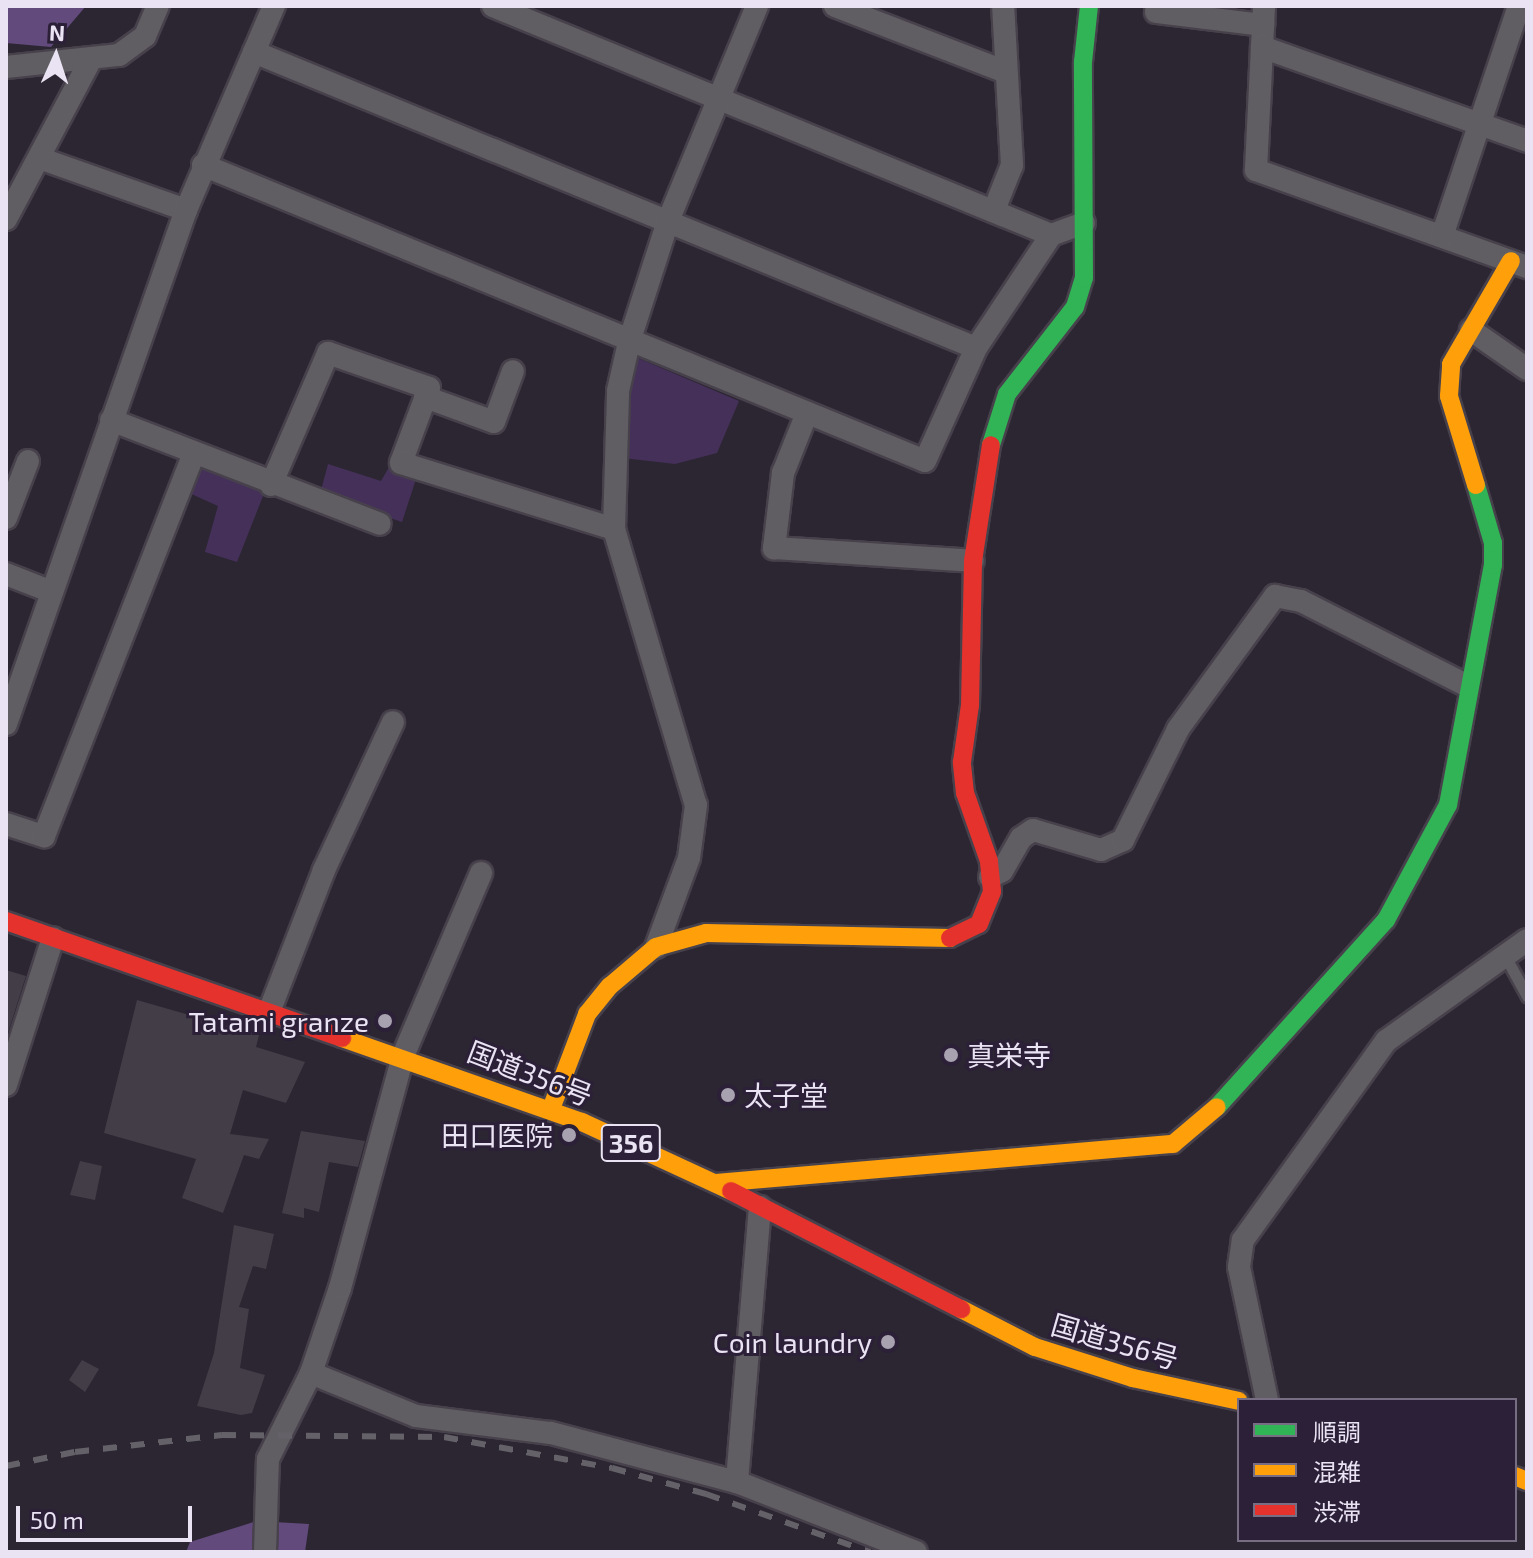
<!DOCTYPE html>
<html>
<head>
<meta charset="utf-8">
<style>
	body { margin:0 }
	#map { position:relative; width:1533px; height:1558px; overflow:hidden; background:#2c2632; font-family:"Exo 2","Noto Sans JP",sans-serif }
	div>[style] { position:absolute }
	.green>* { inset:0; background:#45305a }
	.forest>* { inset:0; background:#624b7c }
	.building>* { inset:0; background:#423d47 }
	.roads { filter:drop-shadow(2px 0 #47414c) drop-shadow(-2px 0 #47414c) drop-shadow(0 2px #47414c) drop-shadow(0 -2px #47414c) }
	.lane>* { height:11px; margin:-5.5px; padding:0 5.5px; transform-origin:5.5px; border-radius:5.5px; background:#615e63 }
	.street>* { height:22px; margin:-11px; padding:0 11px; transform-origin:11px; border-radius:11px; background:#615e63 }
	.fast>* { height:18px; margin:-9px; padding:0 9px; transform-origin:9px; border-radius:9px; background:#30b455 }
	.slow>* { height:18px; margin:-9px; padding:0 9px; transform-origin:9px; border-radius:9px; background:#ff9f0a }
	.jam>* { height:18px; margin:-9px; padding:0 9px; transform-origin:9px; border-radius:9px; background:#e5322d }
	.rail>* { height:6px; margin-top:-3px; transform-origin:0; background:repeating-linear-gradient(90deg,#646268 0 14px,transparent 0 28px) }
	.dots>* { width:22px; height:22px; translate:-50% -50%; box-sizing:border-box; border:4px solid #2b2038; border-radius:50% }
	span { translate:-50% -50%; white-space:nowrap; text-align:center; line-height:1.15; -webkit-text-stroke:6px #2b2038; paint-order:stroke }
	.shield-label span { padding:2px 6px; background:#2b2038; border:2px solid; border-radius:6px; -webkit-text-stroke-width:0 }
	.shield-label { font-size:26px; color:#eae3f3; font-weight:700 }
	.poi-label { font-size:28px; color:#eae3f3 }
	.right { translate:-100% -50%; text-align:right }
	.left { translate:0 -50%; text-align:left }
	.street-label { font-size:28px; color:#eae3f3 }
	.frame { position:absolute; inset:0; border:8px solid #eae3f3; pointer-events:none }
	.legend { position:absolute; left:1237px; top:1398px; width:280px; height:144px; box-sizing:border-box; background:#2b2038; border:2px solid #776e83; margin:0; padding:10px 14px; list-style:none; font-size:24px; color:#eae3f3 }
	.legend li { display:flex; align-items:center; gap:16px; height:40px }
	.legend b { width:40px; border:2px solid #776e83 }
	.north { position:absolute; left:16px; top:16px; width:80px; height:80px; -webkit-text-stroke:6px #2b2038; paint-order:stroke; rotate:3deg; font-size:22px; font-weight:700; line-height:32px; text-align:center; color:#eae3f3 }
	.north::after { content:''; display:block; margin:auto; width:28px; height:36px; background:#eae3f3; clip-path:polygon(50% 0,100% 100%,50% 72%,0 100%) }
	.scale { position:absolute; left:16px; top:1506px; width:176px; height:36px; box-sizing:border-box; border:4px solid #eae3f3; border-top:0; padding-left:10px; font-size:24px; line-height:28px; white-space:nowrap; color:#eae3f3; -webkit-text-stroke:6px #2b2038; paint-order:stroke }
</style>
</head>
<body>
<div id="map">
	<div class="green">
		<div style="clip-path:polygon(633px 356px,739px 401px,717px 453px,675px 464px,623px 458px)"></div>
		<div style="clip-path:polygon(197px 463px,265px 491px,237px 562px,205px 552px,218px 506px,187px 492px)"></div>
		<div style="clip-path:polygon(328px 464px,381px 481px,389px 467px,416px 479px,402px 522px,320px 494px)"></div>
	</div>
	<div class="forest">
		<div style="clip-path:polygon(6px 6px,86px 6px,51px 47px,6px 43px)"></div>
		<div style="clip-path:polygon(257px 1521px,309px 1524px,305px 1552px,186px 1552px,190px 1542px)"></div>
	</div>
	<div class="building">
		<div style="clip-path:polygon(6px 970px,26px 976px,6px 1039px)"></div>
		<div style="clip-path:polygon(137px 1000px,259px 1035px,256px 1047px,305px 1062px,286px 1103px,243px 1090px,230px 1134px,269px 1139px,259px 1159px,244px 1155px,223px 1213px,182px 1198px,196px 1159px,104px 1133px)"></div>
		<div style="clip-path:polygon(301px 1131px,365px 1141px,358px 1167px,329px 1162px,319px 1212px,304px 1208px,304px 1218px,282px 1213px)"></div>
		<div style="clip-path:polygon(80px 1161px,102px 1166px,95px 1200px,70px 1195px)"></div>
		<div style="clip-path:polygon(234px 1225px,274px 1234px,266px 1269px,253px 1266px,239px 1307px,249px 1309px,240px 1368px,265px 1375px,252px 1413px,241px 1415px,197px 1406px,214px 1353px)"></div>
		<div style="clip-path:polygon(82px 1360px,99px 1369px,85px 1392px,69px 1380px)"></div>
	</div>
	<div class="roads">
		<div class="lane">
			<div style="left:1505px;top:956px;width:46px;rotate:61.2deg"></div>
		</div>
		<div class="street">
			<div style="left:493px;top:6px;width:603px;rotate:22.31deg"></div>
			<div style="left:1051px;top:235px;width:35px;rotate:-20deg"></div>
			<div style="left:835px;top:6px;width:183px;rotate:21.1deg"></div>
			<div style="left:1264px;top:6px;width:164px;rotate:92.8deg"></div>
			<div style="left:1256px;top:170px;width:288px;rotate:19.7deg"></div>
			<div style="left:1156px;top:12px;width:108px;rotate:6.9deg"></div>
			<div style="left:1262px;top:47px;width:281px;rotate:19.5deg"></div>
			<div style="left:254px;top:52px;width:780px;rotate:22.29deg"></div>
			<div style="left:6px;top:67px;width:114px;rotate:-6.1deg"></div>
			<div style="left:119px;top:55px;width:32px;rotate:-36deg"></div>
			<div style="left:145px;top:36px;width:33px;rotate:-67deg"></div>
			<div style="left:42px;top:159px;width:153px;rotate:19.5deg"></div>
			<div style="left:203px;top:165px;width:780px;rotate:22.29deg"></div>
			<div style="left:925px;top:461px;width:124px;rotate:-65.7deg"></div>
			<div style="left:976px;top:348px;width:136px;rotate:-56.4deg"></div>
			<div style="left:994px;top:210px;width:48px;rotate:-68.2deg"></div>
			<div style="left:1012px;top:165px;width:159px;rotate:-93.2deg"></div>
			<div style="left:6px;top:219px;width:181px;rotate:-62deg"></div>
			<div style="left:1442px;top:236px;width:243px;rotate:-71.5deg"></div>
			<div style="left:1471px;top:330px;width:68px;rotate:34.9deg"></div>
			<div style="left:425px;top:397px;width:73px;rotate:19.9deg"></div>
			<div style="left:494px;top:422px;width:54px;rotate:-69.6deg"></div>
			<div style="left:807px;top:413px;width:65px;rotate:111.8deg"></div>
			<div style="left:783px;top:473px;width:76px;rotate:96.8deg"></div>
			<div style="left:774px;top:548px;width:199px;rotate:3.7deg"></div>
			<div style="left:111px;top:420px;width:288px;rotate:21.1deg"></div>
			<div style="left:271px;top:485px;width:144px;rotate:-66.6deg"></div>
			<div style="left:328px;top:353px;width:107px;rotate:19.1deg"></div>
			<div style="left:429px;top:388px;width:80px;rotate:110.5deg"></div>
			<div style="left:401px;top:463px;width:223px;rotate:17.2deg"></div>
			<div style="left:614px;top:529px;width:288px;rotate:73.5deg"></div>
			<div style="left:696px;top:805px;width:53px;rotate:97.5deg"></div>
			<div style="left:689px;top:858px;width:95px;rotate:110.3deg"></div>
			<div style="left:6px;top:518px;width:61px;rotate:-68.9deg"></div>
			<div style="left:614px;top:529px;width:138px;rotate:-88.3deg"></div>
			<div style="left:618px;top:391px;width:50px;rotate:-77.3deg"></div>
			<div style="left:629px;top:342px;width:127px;rotate:-72.1deg"></div>
			<div style="left:668px;top:221px;width:233px;rotate:-67.5deg"></div>
			<div style="left:6px;top:574px;width:49px;rotate:21.4deg"></div>
			<div style="left:6px;top:724px;width:545px;rotate:-70.7deg"></div>
			<div style="left:186px;top:210px;width:222px;rotate:-66.7deg"></div>
			<div style="left:6px;top:824px;width:40px;rotate:18deg"></div>
			<div style="left:44px;top:836px;width:411px;rotate:-68.6deg"></div>
			<div style="left:990px;top:877px;width:13px;rotate:-27deg"></div>
			<div style="left:1002px;top:871px;width:38px;rotate:-60deg"></div>
			<div style="left:1021px;top:838px;width:14px;rotate:-34deg"></div>
			<div style="left:1033px;top:830px;width:71px;rotate:16.4deg"></div>
			<div style="left:1101px;top:850px;width:24px;rotate:-24deg"></div>
			<div style="left:1123px;top:840px;width:124px;rotate:-63.6deg"></div>
			<div style="left:1178px;top:729px;width:165px;rotate:-53.9deg"></div>
			<div style="left:1275px;top:596px;width:26px;rotate:11deg"></div>
			<div style="left:1301px;top:601px;width:187px;rotate:27deg"></div>
			<div style="left:269px;top:1012px;width:152px;rotate:-68.8deg"></div>
			<div style="left:324px;top:870px;width:163px;rotate:-65deg"></div>
			<div style="left:6px;top:1085px;width:154px;rotate:-72.3deg"></div>
			<div style="left:760px;top:1207px;width:276px;rotate:94.8deg"></div>
			<div style="left:737px;top:1482px;width:192px;rotate:21.4deg"></div>
			<div style="left:311px;top:1373px;width:113px;rotate:22.3deg"></div>
			<div style="left:416px;top:1416px;width:136px;rotate:7.2deg"></div>
			<div style="left:551px;top:1433px;width:192px;rotate:14.8deg"></div>
			<div style="left:1267px;top:1400px;width:136px;rotate:-101.9deg"></div>
			<div style="left:1239px;top:1267px;width:27px;rotate:-82deg"></div>
			<div style="left:1243px;top:1240px;width:245px;rotate:-54.3deg"></div>
			<div style="left:1386px;top:1041px;width:173px;rotate:-35.6deg"></div>
			<div style="left:265px;top:1552px;width:93px;rotate:-88.2deg"></div>
			<div style="left:268px;top:1459px;width:96px;rotate:-63.4deg"></div>
			<div style="left:311px;top:1373px;width:90px;rotate:-71.2deg"></div>
			<div style="left:340px;top:1288px;width:240px;rotate:-74.8deg"></div>
			<div style="left:403px;top:1056px;width:199px;rotate:-66.9deg"></div>
		</div>
		<div class="fast">
			<div style="left:991px;top:445px;width:53px;rotate:-72.6deg"></div>
			<div style="left:1007px;top:394px;width:110px;rotate:-52deg"></div>
			<div style="left:1075px;top:307px;width:30px;rotate:-73deg"></div>
			<div style="left:1084px;top:278px;width:216px;rotate:-90.3deg"></div>
			<div style="left:1083px;top:62px;width:56px;rotate:-83.9deg"></div>
			<div style="left:1217px;top:1107px;width:252px;rotate:-47.9deg"></div>
			<div style="left:1386px;top:920px;width:131px;rotate:-61.7deg"></div>
			<div style="left:1448px;top:805px;width:244px;rotate:-79.4deg"></div>
			<div style="left:1493px;top:565px;width:22px;rotate:-90deg"></div>
			<div style="left:1493px;top:543px;width:60px;rotate:-106.3deg"></div>
		</div>
		<div class="slow">
			<div style="left:1476px;top:485px;width:93px;rotate:-106.9deg"></div>
			<div style="left:1449px;top:396px;width:32px;rotate:-86deg"></div>
			<div style="left:1451px;top:364px;width:119px;rotate:-59.8deg"></div>
			<div style="left:342px;top:1038px;width:254px;rotate:19.3deg"></div>
			<div style="left:582px;top:1122px;width:164px;rotate:24.8deg"></div>
			<div style="left:551px;top:1109px;width:102px;rotate:-69.2deg"></div>
			<div style="left:587px;top:1014px;width:36px;rotate:-51deg"></div>
			<div style="left:610px;top:986px;width:60px;rotate:-40.3deg"></div>
			<div style="left:656px;top:947px;width:52px;rotate:-15.6deg"></div>
			<div style="left:706px;top:933px;width:244px;rotate:1.2deg"></div>
			<div style="left:716px;top:1183px;width:459px;rotate:-4.9deg"></div>
			<div style="left:1173px;top:1144px;width:57px;rotate:-40.1deg"></div>
			<div style="left:961px;top:1309px;width:83px;rotate:27.2deg"></div>
			<div style="left:1035px;top:1347px;width:103px;rotate:17.6deg"></div>
			<div style="left:1133px;top:1378px;width:108px;rotate:12.2deg"></div>
			<div style="left:1515px;top:1476px;width:13px;rotate:23deg"></div>
		</div>
		<div class="jam">
			<div style="left:6px;top:921px;width:356px;rotate:19.2deg"></div>
			<div style="left:950px;top:938px;width:32px;rotate:-26deg"></div>
			<div style="left:979px;top:924px;width:35px;rotate:-68deg"></div>
			<div style="left:992px;top:891px;width:30px;rotate:-96deg"></div>
			<div style="left:989px;top:861px;width:72px;rotate:-109.4deg"></div>
			<div style="left:965px;top:793px;width:31px;rotate:-96deg"></div>
			<div style="left:962px;top:762px;width:58px;rotate:-82deg"></div>
			<div style="left:970px;top:705px;width:144px;rotate:-88.8deg"></div>
			<div style="left:973px;top:561px;width:117px;rotate:-81.2deg"></div>
			<div style="left:731px;top:1191px;width:259px;rotate:27.2deg"></div>
		</div>
	</div>
	<div class="rail">
		<div style="left:6px;top:1466px;width:70px;rotate:-11.5deg"></div>
		<div style="left:75px;top:1452px;width:148px;rotate:-6.6deg"></div>
		<div style="left:222px;top:1435px;width:222px;rotate:0.5deg"></div>
		<div style="left:444px;top:1437px;width:171px;rotate:10.5deg"></div>
		<div style="left:612px;top:1468px;width:98px;rotate:15.5deg"></div>
		<div style="left:706px;top:1494px;width:174px;rotate:19.5deg"></div>
	</div>
	<div class="dots">
		<div style="left:385px;top:1021px;background:#a8a1af"></div>
		<div style="left:951px;top:1055px;background:#a8a1af"></div>
		<div style="left:728px;top:1095px;background:#a8a1af"></div>
		<div style="left:569px;top:1135px;background:#a8a1af"></div>
		<div style="left:888px;top:1342px;background:#a8a1af"></div>
	</div>
	<div class="shield-label">
		<span style="left:631px;top:1143px">356</span>
	</div>
	<div class="poi-label">
		<span class="right" style="left:369px;top:1021px">Tatami granze</span>
		<span class="left" style="left:967px;top:1055px">真栄寺</span>
		<span class="left" style="left:744px;top:1095px">太子堂</span>
		<span class="right" style="left:553px;top:1135px">田口医院</span>
		<span class="right" style="left:872px;top:1342px">Coin laundry</span>
	</div>
	<div class="street-label">
		<span style="left:530px;top:1073px;rotate:21deg">国道356号</span>
		<span style="left:1115px;top:1341px;rotate:16deg">国道356号</span>
	</div>
	<div class="frame"></div>
	<ul class="legend">
	<li><b style="height:10px;background:#30b455"></b>順調</li>
	<li><b style="height:10px;background:#ff9f0a"></b>混雑</li>
	<li><b style="height:10px;background:#e5322d"></b>渋滞</li>
	</ul>
	<div class="north">N</div>
	<div class="scale">50 m</div>
</div>
</body>
</html>
